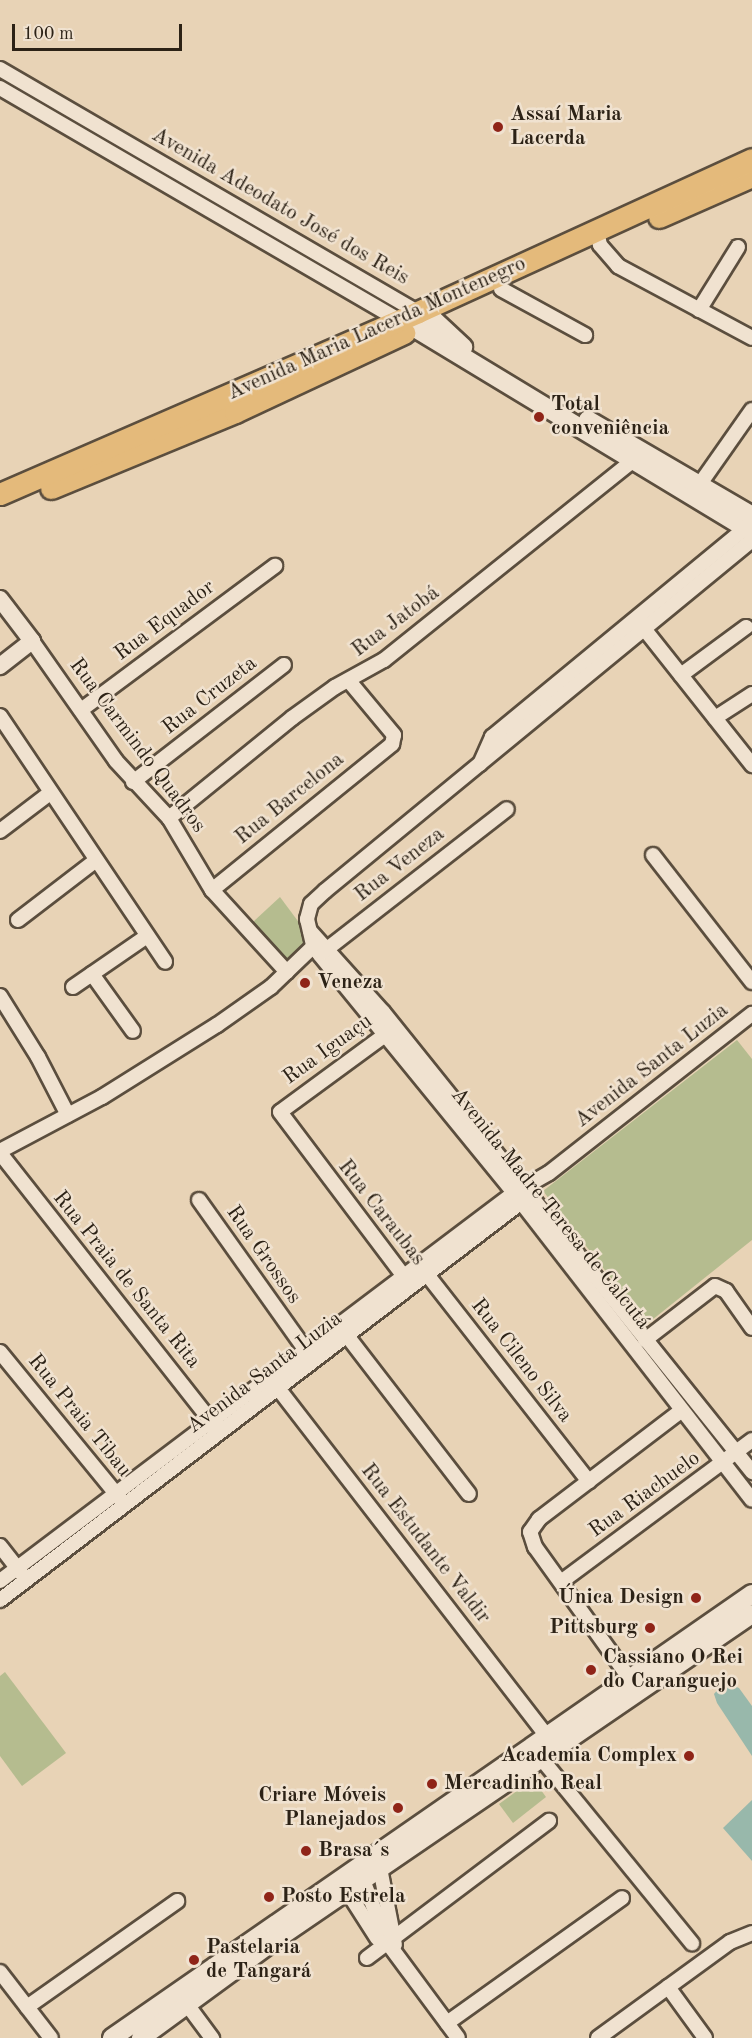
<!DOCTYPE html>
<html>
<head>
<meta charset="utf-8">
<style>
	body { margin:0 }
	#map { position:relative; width:752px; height:2038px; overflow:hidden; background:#e8d3b6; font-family:"Old Standard TT",serif }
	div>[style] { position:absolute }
	.green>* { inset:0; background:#b5bc8f }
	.water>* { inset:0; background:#98b8ab }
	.roads { filter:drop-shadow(2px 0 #5b4e3e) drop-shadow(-2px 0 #5b4e3e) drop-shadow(0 2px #5b4e3e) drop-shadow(0 -2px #5b4e3e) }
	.minor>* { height:14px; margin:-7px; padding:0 7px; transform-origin:7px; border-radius:7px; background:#f0e2d0 }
	.tertiary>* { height:16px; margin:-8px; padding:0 8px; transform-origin:8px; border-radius:8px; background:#f0e2d0 }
	.secondary>* { height:18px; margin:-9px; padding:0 9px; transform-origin:9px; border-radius:9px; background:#f0e2d0 }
	.primary>* { height:21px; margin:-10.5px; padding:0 10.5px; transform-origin:10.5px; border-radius:10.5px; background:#e4ba7b }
	.dots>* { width:16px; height:16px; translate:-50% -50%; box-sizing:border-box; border:3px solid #f0e2d0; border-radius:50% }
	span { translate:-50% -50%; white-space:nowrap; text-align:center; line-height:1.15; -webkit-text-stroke:5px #f0e2d0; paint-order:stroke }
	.poi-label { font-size:21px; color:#2c2216; font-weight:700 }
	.left { translate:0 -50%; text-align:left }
	.right { translate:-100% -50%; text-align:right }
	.street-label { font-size:21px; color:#2c2216 }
	.scale { position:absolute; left:12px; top:24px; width:170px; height:27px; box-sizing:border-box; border:3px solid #2c2216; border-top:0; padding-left:8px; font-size:18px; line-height:21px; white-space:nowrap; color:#2c2216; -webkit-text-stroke:4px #f0e2d0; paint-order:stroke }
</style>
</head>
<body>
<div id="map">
	<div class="green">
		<div style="clip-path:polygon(280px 897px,312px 940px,287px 962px,253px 922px)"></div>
		<div style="clip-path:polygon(737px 1040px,752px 1059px,752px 1240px,647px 1324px,543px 1191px)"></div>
		<div style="clip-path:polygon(5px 1672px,66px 1753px,22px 1786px,0 1756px,0 1676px)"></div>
		<div style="clip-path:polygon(533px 1779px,546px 1797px,513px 1823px,499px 1804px)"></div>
	</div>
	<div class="water">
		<div style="clip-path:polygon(724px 1682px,739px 1688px,752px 1706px,752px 1756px,717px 1703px,714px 1694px)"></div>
		<div style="clip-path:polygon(752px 1800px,752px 1861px,723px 1828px)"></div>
	</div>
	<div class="roads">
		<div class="minor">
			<div style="left:0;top:69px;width:484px;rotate:30.2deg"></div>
			<div style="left:0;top:88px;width:462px;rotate:30.2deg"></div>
			<div style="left:597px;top:231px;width:14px;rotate:78deg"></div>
			<div style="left:600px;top:245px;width:28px;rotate:49deg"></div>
			<div style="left:618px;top:266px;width:152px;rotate:28.2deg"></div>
			<div style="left:501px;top:289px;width:96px;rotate:28.7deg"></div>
			<div style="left:699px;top:310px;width:74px;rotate:-58.2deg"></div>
			<div style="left:695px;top:491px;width:99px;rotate:-54.9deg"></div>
			<div style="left:752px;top:540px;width:553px;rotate:140.58deg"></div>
			<div style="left:325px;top:891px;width:19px;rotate:137deg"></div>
			<div style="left:311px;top:904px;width:16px;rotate:105deg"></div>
			<div style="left:307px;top:919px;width:28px;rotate:77deg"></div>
			<div style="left:313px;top:946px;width:11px;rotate:52deg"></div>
			<div style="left:320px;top:955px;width:307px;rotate:50.8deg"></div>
			<div style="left:514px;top:1193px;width:388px;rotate:52.2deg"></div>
			<div style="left:638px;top:621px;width:184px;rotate:51.6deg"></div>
			<div style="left:32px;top:641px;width:146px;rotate:55deg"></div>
			<div style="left:116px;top:761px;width:78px;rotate:47.1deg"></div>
			<div style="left:169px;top:818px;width:84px;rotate:59.2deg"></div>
			<div style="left:212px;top:890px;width:111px;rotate:47.6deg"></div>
			<div style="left:681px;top:675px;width:81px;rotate:-36.4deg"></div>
			<div style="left:81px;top:710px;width:242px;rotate:-36.6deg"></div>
			<div style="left:0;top:716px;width:296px;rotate:56.1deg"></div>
			<div style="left:715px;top:718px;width:44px;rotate:-33deg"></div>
			<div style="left:480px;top:764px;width:30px;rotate:-66deg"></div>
			<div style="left:492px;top:737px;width:335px;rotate:-39.5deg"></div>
			<div style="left:133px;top:782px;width:191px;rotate:-37.8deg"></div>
			<div style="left:169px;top:818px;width:159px;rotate:-39.1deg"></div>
			<div style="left:292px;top:718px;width:53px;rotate:-35.8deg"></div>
			<div style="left:335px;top:687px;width:56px;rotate:-28.9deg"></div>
			<div style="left:384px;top:660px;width:327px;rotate:-38.7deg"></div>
			<div style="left:0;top:831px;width:63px;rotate:-37.2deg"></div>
			<div style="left:653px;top:855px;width:161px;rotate:52.1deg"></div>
			<div style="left:212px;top:890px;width:232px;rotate:-39deg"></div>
			<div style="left:392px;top:744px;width:9px;rotate:-77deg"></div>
			<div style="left:394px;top:735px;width:70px;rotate:-129.8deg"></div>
			<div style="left:18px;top:920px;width:97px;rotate:-37.5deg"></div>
			<div style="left:310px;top:931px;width:109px;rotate:48deg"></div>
			<div style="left:383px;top:1012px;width:590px;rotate:51.26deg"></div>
			<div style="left:322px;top:953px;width:234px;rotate:-37.9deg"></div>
			<div style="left:92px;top:974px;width:70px;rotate:54.3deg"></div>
			<div style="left:73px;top:987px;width:90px;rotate:-34.6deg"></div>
			<div style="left:0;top:996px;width:72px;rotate:58.1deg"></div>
			<div style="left:38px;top:1057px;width:65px;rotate:62.7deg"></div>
			<div style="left:389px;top:1032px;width:135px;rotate:143.7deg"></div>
			<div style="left:280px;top:1112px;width:214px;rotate:53deg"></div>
			<div style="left:0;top:1151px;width:115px;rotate:-27.9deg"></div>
			<div style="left:102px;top:1097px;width:136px;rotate:-32.1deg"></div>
			<div style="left:217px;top:1025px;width:66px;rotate:-35.1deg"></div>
			<div style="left:271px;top:987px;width:66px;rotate:-43.8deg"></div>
			<div style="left:0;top:1153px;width:349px;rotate:51.8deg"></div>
			<div style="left:199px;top:1200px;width:191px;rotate:54.6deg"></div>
			<div style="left:422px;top:1268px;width:271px;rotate:52deg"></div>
			<div style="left:348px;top:1337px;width:198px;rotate:52.4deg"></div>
			<div style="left:645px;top:1340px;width:88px;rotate:-37.6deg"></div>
			<div style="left:715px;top:1286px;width:12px;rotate:24deg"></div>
			<div style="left:726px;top:1291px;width:45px;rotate:54.9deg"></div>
			<div style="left:0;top:1352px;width:191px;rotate:50.7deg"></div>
			<div style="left:274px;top:1383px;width:448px;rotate:52.3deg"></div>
			<div style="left:0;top:1546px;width:37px;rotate:52deg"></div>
			<div style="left:0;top:1581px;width:644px;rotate:-37.05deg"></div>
			<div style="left:514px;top:1193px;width:40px;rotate:-29.7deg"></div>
			<div style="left:549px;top:1173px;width:258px;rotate:-38.1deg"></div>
			<div style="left:561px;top:1582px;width:238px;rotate:-36.6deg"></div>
			<div style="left:0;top:1600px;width:664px;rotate:-37.35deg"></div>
			<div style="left:635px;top:1686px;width:171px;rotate:-125.7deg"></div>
			<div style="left:535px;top:1547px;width:16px;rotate:-108deg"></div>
			<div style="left:530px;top:1532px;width:16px;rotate:-55deg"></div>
			<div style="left:539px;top:1519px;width:178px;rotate:-37.3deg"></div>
			<div style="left:536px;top:1752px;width:247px;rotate:50.8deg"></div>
			<div style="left:380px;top:1868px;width:78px;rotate:79deg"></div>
			<div style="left:363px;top:1880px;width:66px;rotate:68.8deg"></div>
			<div style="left:387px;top:1942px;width:119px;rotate:53.5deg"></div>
			<div style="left:347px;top:1891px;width:56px;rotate:57.4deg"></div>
			<div style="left:367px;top:1958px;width:228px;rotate:-37deg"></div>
			<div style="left:0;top:1972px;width:83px;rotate:52.3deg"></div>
			<div style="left:668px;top:1987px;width:63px;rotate:54deg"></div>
			<div style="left:183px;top:1999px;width:49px;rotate:53.4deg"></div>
			<div style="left:27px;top:2007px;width:184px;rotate:-35.2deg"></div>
			<div style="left:447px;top:2023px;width:215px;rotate:-35.5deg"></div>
			<div style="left:598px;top:2038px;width:163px;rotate:-36deg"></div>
			<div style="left:730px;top:1942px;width:24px;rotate:-22deg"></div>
		</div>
		<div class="tertiary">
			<div style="left:0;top:599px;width:53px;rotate:52.7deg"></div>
			<div style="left:32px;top:641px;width:41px;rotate:142deg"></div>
		</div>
		<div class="secondary">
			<div style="left:418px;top:312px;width:18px;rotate:27deg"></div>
			<div style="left:434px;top:320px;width:40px;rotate:43deg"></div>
			<div style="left:415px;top:328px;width:394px;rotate:31.2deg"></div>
			<div style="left:588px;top:420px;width:190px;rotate:30.3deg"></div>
			<div style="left:112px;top:2038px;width:779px;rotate:-34.75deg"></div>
			<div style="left:141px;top:2038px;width:162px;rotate:-36.2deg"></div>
			<div style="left:272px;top:1942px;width:581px;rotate:-34.35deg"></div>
		</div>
		<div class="primary">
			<div style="left:659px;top:217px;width:102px;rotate:-23.8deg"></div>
			<div style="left:51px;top:488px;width:199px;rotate:-22.4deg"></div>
			<div style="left:235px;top:412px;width:187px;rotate:-25.1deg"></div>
			<div style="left:0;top:494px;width:456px;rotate:-23.5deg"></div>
			<div style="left:418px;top:312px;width:367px;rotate:-24.6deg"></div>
		</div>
	</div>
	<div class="dots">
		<div style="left:498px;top:127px;background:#8f2418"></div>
		<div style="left:539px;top:417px;background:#8f2418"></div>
		<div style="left:305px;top:983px;background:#8f2418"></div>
		<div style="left:696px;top:1598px;background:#8f2418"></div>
		<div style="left:650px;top:1628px;background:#8f2418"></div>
		<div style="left:591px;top:1670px;background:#8f2418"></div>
		<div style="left:689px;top:1756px;background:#8f2418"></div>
		<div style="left:432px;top:1784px;background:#8f2418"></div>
		<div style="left:398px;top:1808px;background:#8f2418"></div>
		<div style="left:306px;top:1851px;background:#8f2418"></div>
		<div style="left:269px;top:1897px;background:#8f2418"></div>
		<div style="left:194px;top:1960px;background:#8f2418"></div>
	</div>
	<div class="poi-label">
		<span class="left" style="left:510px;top:127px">Assaí Maria<br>Lacerda</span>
		<span class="left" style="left:551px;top:417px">Total<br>conveniência</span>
		<span class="left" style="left:317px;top:983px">Veneza</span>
		<span class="right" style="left:684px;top:1598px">Única Design</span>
		<span class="right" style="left:638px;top:1628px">Pittsburg</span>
		<span class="left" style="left:603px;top:1670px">Cassiano O Rei<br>do Caranguejo</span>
		<span class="right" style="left:677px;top:1756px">Academia Complex</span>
		<span class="left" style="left:444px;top:1784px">Mercadinho Real</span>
		<span class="right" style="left:386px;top:1808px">Criare Móveis<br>Planejados</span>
		<span class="left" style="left:318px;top:1851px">Brasa´s</span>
		<span class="left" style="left:281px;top:1897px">Posto Estrela</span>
		<span class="left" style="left:206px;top:1960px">Pastelaria<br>de Tangará</span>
	</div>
	<div class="street-label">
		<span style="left:280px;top:207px;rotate:30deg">Avenida Adeodato José dos Reis</span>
		<span style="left:377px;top:329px;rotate:-24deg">Avenida Maria Lacerda Montenegro</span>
		<span style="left:165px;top:621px;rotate:-37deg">Rua Equador</span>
		<span style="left:396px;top:622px;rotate:-37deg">Rua Jatobá</span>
		<span style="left:210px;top:696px;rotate:-38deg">Rua Cruzeta</span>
		<span style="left:137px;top:746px;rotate:53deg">Rua Carmindo Quadros</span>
		<span style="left:290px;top:799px;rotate:-39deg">Rua Barcelona</span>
		<span style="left:400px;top:865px;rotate:-38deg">Rua Veneza</span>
		<span style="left:328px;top:1050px;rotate:-36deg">Rua Iguaçu</span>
		<span style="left:652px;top:1066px;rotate:-38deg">Avenida Santa Luzia</span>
		<span style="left:550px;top:1209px;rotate:51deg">Avenida Madre Teresa de Calcutá</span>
		<span style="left:381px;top:1213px;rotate:52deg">Rua Caraubas</span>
		<span style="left:263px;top:1255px;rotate:55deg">Rua Grossos</span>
		<span style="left:126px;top:1280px;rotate:51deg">Rua Praia de Santa Rita</span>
		<span style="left:521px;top:1361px;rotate:52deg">Rua Cileno Silva</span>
		<span style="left:265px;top:1373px;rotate:-37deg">Avenida Santa Luzia</span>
		<span style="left:79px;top:1416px;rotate:51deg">Rua Praia Tibau</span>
		<span style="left:645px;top:1495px;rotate:-36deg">Rua Riachuelo</span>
		<span style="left:425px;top:1544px;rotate:52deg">Rua Estudante Valdir</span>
	</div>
	<div class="scale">100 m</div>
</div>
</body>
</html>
